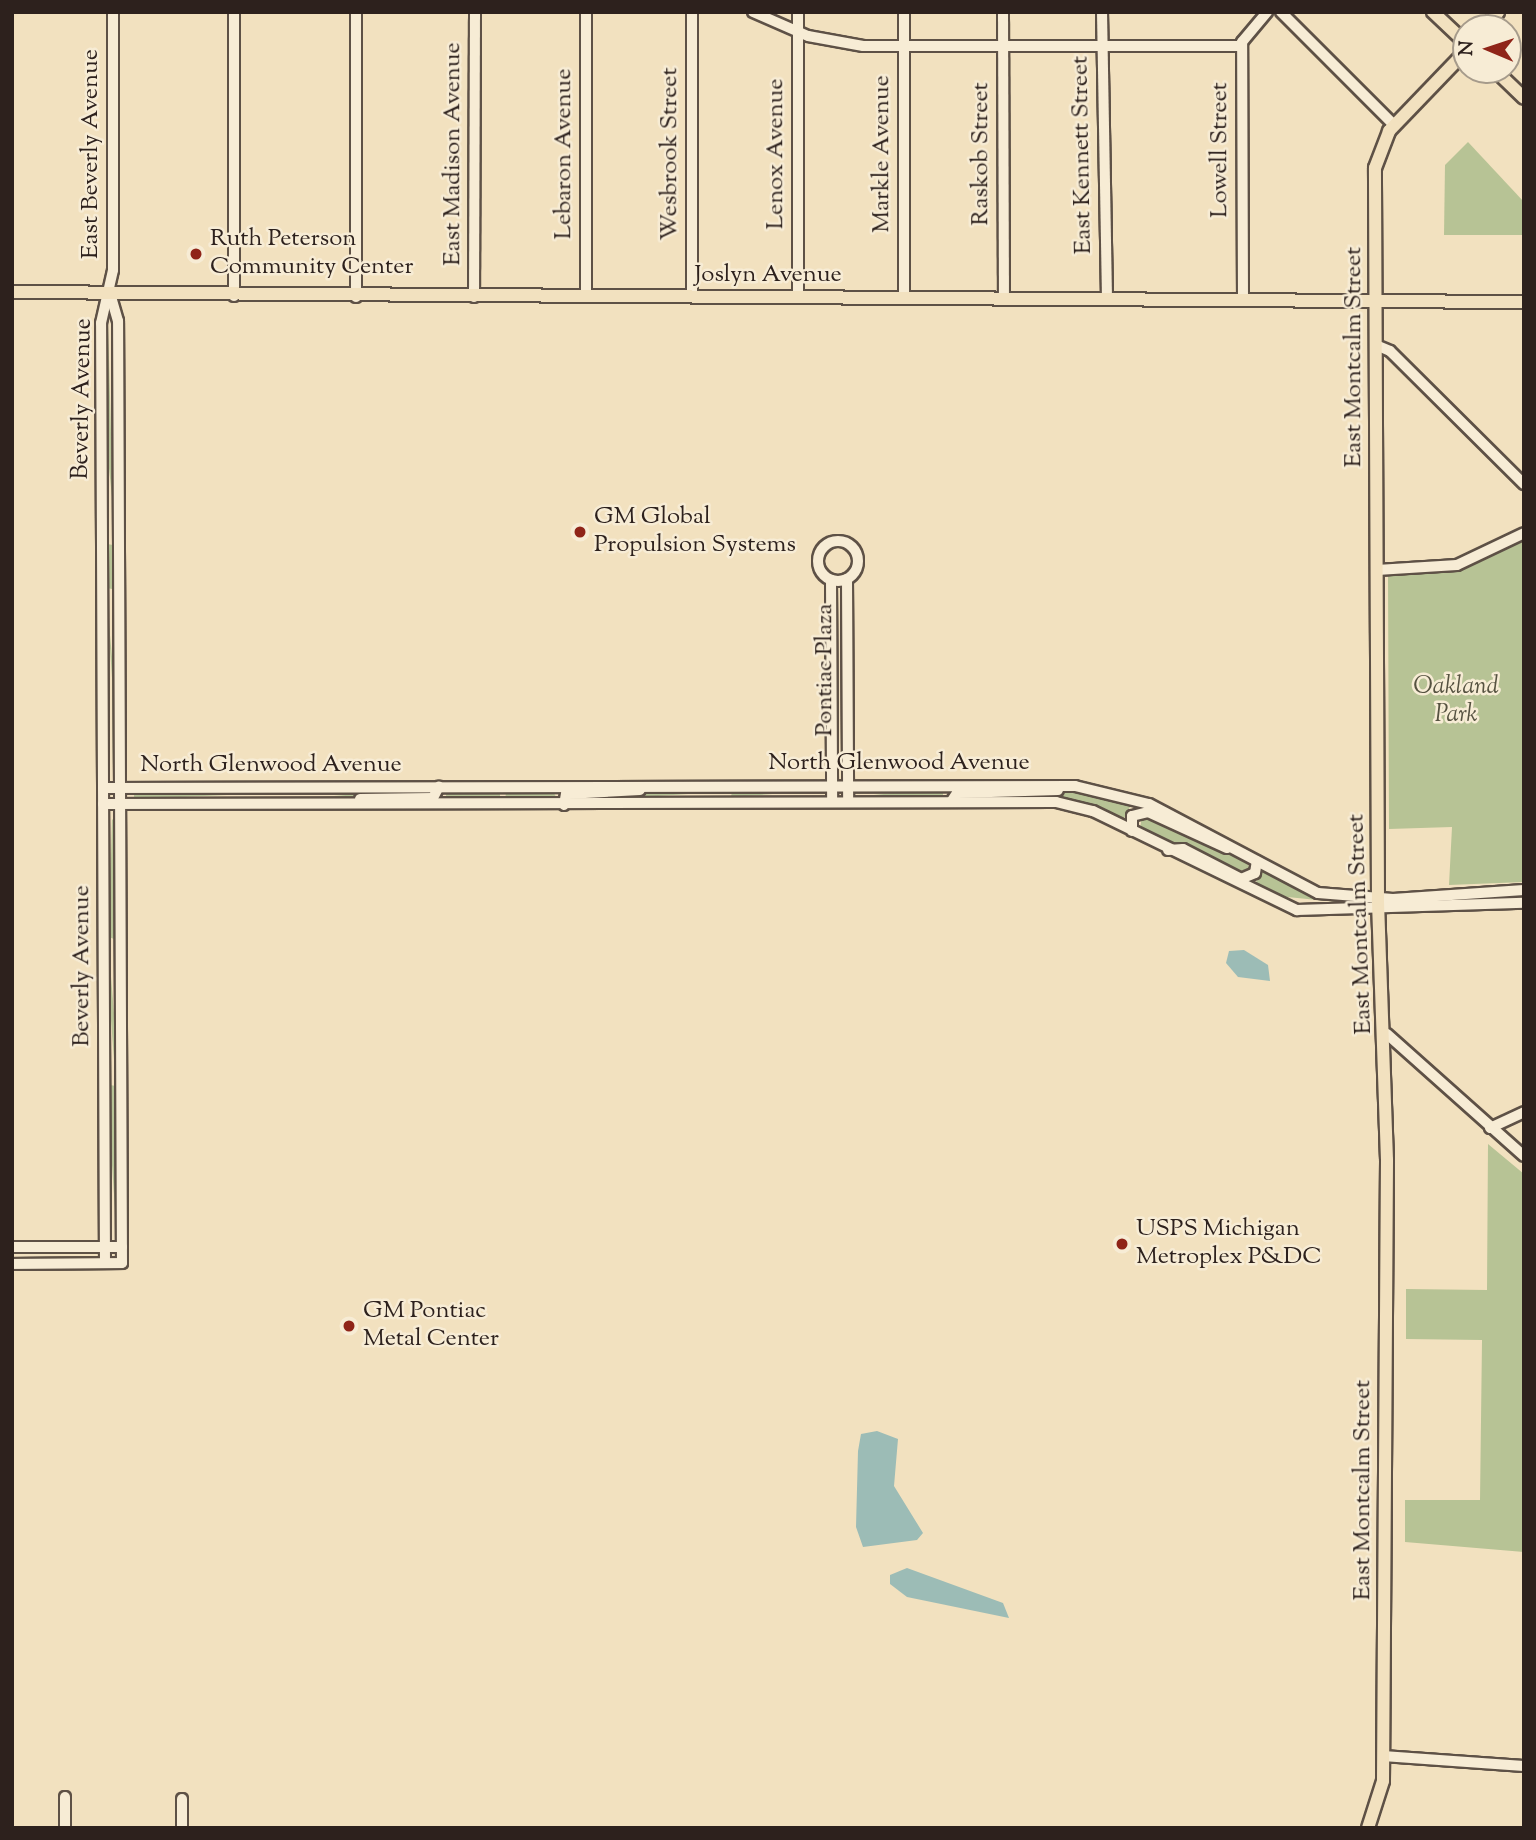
<!DOCTYPE html>
<html>
<head>
<meta charset="utf-8">
<style>
	body { margin:0 }
	#map { position:relative; width:1536px; height:1840px; overflow:hidden; background:#f2e1bf; font-family:"Sorts Mill Goudy",serif }
	div>[style] { position:absolute }
	.green>* { inset:0; background:#b7c395 }
	.water>* { inset:0; background:#9cbcb6 }
	.roads { filter:drop-shadow(2px 0 #5e5146) drop-shadow(-2px 0 #5e5146) drop-shadow(0 2px #5e5146) drop-shadow(0 -2px #5e5146) }
	.minor>* { height:10px; margin:-5px; padding:0 5px; transform-origin:5px; border-radius:5px; background:#f7ecd5 }
	.minor>.ring { margin:-5px; padding:0; box-sizing:content-box; background:none; border:10px solid #f7ecd5; border-radius:50% }
	.major>* { height:12px; margin:-6px; padding:0 6px; transform-origin:6px; border-radius:6px; background:#f2e1bf }
	.dots>* { width:19px; height:19px; translate:-50% -50%; box-sizing:border-box; border:4px solid #f7ecd5; border-radius:50% }
	span { translate:-50% -50%; white-space:nowrap; text-align:center; line-height:1.15; -webkit-text-stroke:5px #f7ecd5; paint-order:stroke }
	.street-label { font-size:24px; color:#2d211d }
	.poi-label { font-size:24px; color:#2d211d }
	.left { translate:0 -50%; text-align:left }
	.park-label { font-size:24px; color:#565241; font-style:italic }
	.frame { position:absolute; inset:0; border:14px solid #2d211d; pointer-events:none }
	.north { position:absolute; left:1452px; top:14px; width:70px; height:70px; box-sizing:border-box; background:#f7ecd5; border:2px solid #a69b8b; border-radius:50%; rotate:272deg; font-size:19px; font-weight:700; line-height:28px; text-align:center; color:#2d211d }
	.north::after { content:''; display:block; margin:auto; width:24px; height:32px; background:#8f2418; clip-path:polygon(50% 0,100% 100%,50% 72%,0 100%) }
</style>
</head>
<body>
<div id="map">
	<div class="green">
		<div style="clip-path:polygon(1468px 142px,1524px 202px,1524px 235px,1444px 235px,1445px 165px)"></div>
		<div style="clip-path:polygon(106px 324px,108px 324px,113px 506px,106px 440px)"></div>
		<div style="clip-path:polygon(1524px 539px,1524px 882px,1449px 885px,1452px 827px,1389px 829px,1388px 576px,1455px 571px)"></div>
		<div style="clip-path:polygon(107px 544px,113px 545px,112px 589px,107px 588px)"></div>
		<div style="clip-path:polygon(107px 603px,114px 678px,113px 772px,112px 678px)"></div>
		<div style="clip-path:polygon(923px 790px,943px 790px,943px 796px,864px 796px)"></div>
		<div style="clip-path:polygon(500px 791px,500px 803px,445px 800px,447px 791px)"></div>
		<div style="clip-path:polygon(506px 791px,553px 791px,557px 799px,505px 803px)"></div>
		<div style="clip-path:polygon(659px 791px,718px 792px,628px 798px,570px 796px)"></div>
		<div style="clip-path:polygon(732px 791px,815px 791px,731px 797px)"></div>
		<div style="clip-path:polygon(380px 792px,432px 792px,431px 795px,311px 798px)"></div>
		<div style="clip-path:polygon(1087px 792px,1132px 803px,1123px 820px,1062px 797px,959px 797px)"></div>
		<div style="clip-path:polygon(134px 793px,275px 792px,276px 793px,134px 799px)"></div>
		<div style="clip-path:polygon(1142px 816px,1246px 860px,1250px 869px,1233px 872px,1140px 829px)"></div>
		<div style="clip-path:polygon(112px 819px,115px 822px,114px 939px,109px 937px)"></div>
		<div style="clip-path:polygon(1263px 871px,1308px 896px,1357px 904px,1268px 895px,1253px 887px)"></div>
		<div style="clip-path:polygon(109px 952px,115px 1026px,115px 1072px,109px 995px)"></div>
		<div style="clip-path:polygon(110px 1085px,116px 1086px,116px 1224px,110px 1135px)"></div>
		<div style="clip-path:polygon(1488px 1144px,1524px 1174px,1524px 1552px,1405px 1542px,1405px 1500px,1480px 1500px,1482px 1340px,1406px 1339px,1406px 1289px,1487px 1290px)"></div>
	</div>
	<div class="water">
		<div style="clip-path:polygon(1244px 950px,1268px 965px,1270px 981px,1238px 977px,1226px 963px,1229px 951px)"></div>
		<div style="clip-path:polygon(877px 1431px,898px 1439px,894px 1486px,923px 1533px,917px 1540px,863px 1547px,856px 1527px,858px 1451px,861px 1434px)"></div>
		<div style="clip-path:polygon(907px 1568px,1003px 1603px,1009px 1618px,907px 1597px,890px 1584px,890px 1575px)"></div>
	</div>
	<div class="roads">
		<div class="minor">
			<div style="left:753px;top:12px;width:60px;rotate:23.6deg"></div>
			<div style="left:808px;top:36px;width:56px;rotate:10.3deg"></div>
			<div style="left:863px;top:46px;width:379px"></div>
			<div style="left:798px;top:12px;width:285px;rotate:90deg"></div>
			<div style="left:1003px;top:12px;width:284px;rotate:89.8deg"></div>
			<div style="left:1102px;top:12px;width:284px;rotate:89deg"></div>
			<div style="left:1281px;top:12px;width:160px;rotate:45deg"></div>
			<div style="left:234px;top:296px;width:284px;rotate:-90deg"></div>
			<div style="left:904px;top:296px;width:284px;rotate:-90deg"></div>
			<div style="left:1243px;top:296px;width:254px;rotate:-90.2deg"></div>
			<div style="left:1242px;top:42px;width:39px;rotate:-50deg"></div>
			<div style="left:356px;top:297px;width:285px;rotate:-90deg"></div>
			<div style="left:474px;top:297px;width:285px;rotate:-89.8deg"></div>
			<div style="left:586px;top:297px;width:285px;rotate:-90deg"></div>
			<div style="left:692px;top:297px;width:285px;rotate:-90deg"></div>
			<div style="left:1376px;top:345px;width:15px;rotate:23deg"></div>
			<div style="left:1390px;top:351px;width:189px;rotate:44.8deg"></div>
			<div class="ring" style="left:818px;top:541px;width:30px;height:30px"></div>
			<div style="left:1377px;top:570px;width:80px;rotate:-3.6deg"></div>
			<div style="left:1457px;top:565px;width:74px;rotate:-25.5deg"></div>
			<div style="left:847px;top:579px;width:223px;rotate:89.7deg"></div>
			<div style="left:831px;top:580px;width:222px;rotate:89.7deg"></div>
			<div style="left:103px;top:788px;width:972px;rotate:-0.12deg"></div>
			<div style="left:1075px;top:786px;width:76px;rotate:13.7deg"></div>
			<div style="left:1149px;top:804px;width:191px;rotate:27.8deg"></div>
			<div style="left:1318px;top:893px;width:75px;rotate:4.6deg"></div>
			<div style="left:1393px;top:899px;width:131px;rotate:-3.9deg"></div>
			<div style="left:360px;top:799px;width:73px;rotate:-0.8deg"></div>
			<div style="left:433px;top:798px;width:13px;rotate:-63deg"></div>
			<div style="left:951px;top:802px;width:11px;rotate:-56deg"></div>
			<div style="left:957px;top:793px;width:101px;rotate:-1.7deg"></div>
			<div style="left:103px;top:804px;width:953px;rotate:-0.12deg"></div>
			<div style="left:1056px;top:802px;width:38px;rotate:14deg"></div>
			<div style="left:1093px;top:811px;width:227px;rotate:25.9deg"></div>
			<div style="left:1297px;top:910px;width:227px;rotate:-1.8deg"></div>
			<div style="left:564px;top:805px;width:11px;rotate:-80deg"></div>
			<div style="left:566px;top:794px;width:74px;rotate:-3.1deg"></div>
			<div style="left:1132px;top:831px;width:15px;rotate:-90deg"></div>
			<div style="left:1132px;top:816px;width:16px;rotate:-14deg"></div>
			<div style="left:1148px;top:812px;width:87px;rotate:24.5deg"></div>
			<div style="left:1168px;top:850px;width:15px;rotate:-4deg"></div>
			<div style="left:1183px;top:849px;width:65px;rotate:27.3deg"></div>
			<div style="left:1241px;top:879px;width:15px;rotate:-23deg"></div>
			<div style="left:1255px;top:873px;width:12px;rotate:-81deg"></div>
			<div style="left:1387px;top:1034px;width:183px;rotate:41.7deg"></div>
			<div style="left:1490px;top:1128px;width:38px;rotate:-25deg"></div>
			<div style="left:12px;top:1247px;width:110px"></div>
			<div style="left:105px;top:1263px;width:940px;rotate:-90.24deg"></div>
			<div style="left:101px;top:323px;width:54px;rotate:-77.2deg"></div>
			<div style="left:113px;top:270px;width:258px;rotate:-90deg"></div>
			<div style="left:12px;top:1264px;width:110px;rotate:-0.5deg"></div>
			<div style="left:122px;top:1263px;width:942px;rotate:-90.24deg"></div>
			<div style="left:118px;top:321px;width:26px;rotate:-106deg"></div>
			<div style="left:1383px;top:1756px;width:141px;rotate:4.1deg"></div>
			<div style="left:65px;top:1828px;width:31px;rotate:-90deg"></div>
			<div style="left:182px;top:1828px;width:29px;rotate:-90deg"></div>
		</div>
		<div class="major">
			<div style="left:1433px;top:12px;width:45px;rotate:43.2deg"></div>
			<div style="left:1486px;top:28px;width:20px;rotate:-53deg"></div>
			<div style="left:1495px;top:70px;width:40px;rotate:44deg"></div>
			<div style="left:12px;top:292px;width:1512px;rotate:0.38deg"></div>
			<div style="left:1368px;top:1828px;width:49px;rotate:-72.3deg"></div>
			<div style="left:1383px;top:1781px;width:621px;rotate:-89.63deg"></div>
			<div style="left:1387px;top:1160px;width:262px;rotate:-92deg"></div>
			<div style="left:1378px;top:898px;width:730px;rotate:-90.24deg"></div>
			<div style="left:1375px;top:168px;width:40px;rotate:-69deg"></div>
			<div style="left:1389px;top:131px;width:111px;rotate:-46.1deg"></div>
		</div>
	</div>
	<div class="dots">
		<div style="left:196px;top:254px;background:#8f2418"></div>
		<div style="left:580px;top:532px;background:#8f2418"></div>
		<div style="left:1122px;top:1244px;background:#8f2418"></div>
		<div style="left:349px;top:1326px;background:#8f2418"></div>
	</div>
	<div class="street-label">
		<span style="left:1221px;top:150px;rotate:-90deg">Lowell Street</span>
		<span style="left:92px;top:154px;rotate:-90deg">East Beverly Avenue</span>
		<span style="left:454px;top:154px;rotate:-90deg">East Madison Avenue</span>
		<span style="left:565px;top:154px;rotate:-90deg">Lebaron Avenue</span>
		<span style="left:671px;top:154px;rotate:-90deg">Wesbrook Street</span>
		<span style="left:777px;top:154px;rotate:-90deg">Lenox Avenue</span>
		<span style="left:883px;top:154px;rotate:-90deg">Markle Avenue</span>
		<span style="left:982px;top:154px;rotate:-90deg">Raskob Street</span>
		<span style="left:1083px;top:155px;rotate:-91deg">East Kennett Street</span>
		<span style="left:768px;top:276px">Joslyn Avenue</span>
		<span style="left:1355px;top:357px;rotate:-90deg">East Montcalm Street</span>
		<span style="left:83px;top:399px;rotate:-89deg">Beverly Avenue</span>
		<span style="left:826px;top:670px;rotate:-90deg">Pontiac Plaza</span>
		<span style="left:899px;top:764px">North Glenwood Avenue</span>
		<span style="left:271px;top:766px">North Glenwood Avenue</span>
		<span style="left:1361px;top:924px;rotate:-92deg">East Montcalm Street</span>
		<span style="left:83px;top:966px;rotate:-90deg">Beverly Avenue</span>
		<span style="left:1364px;top:1490px;rotate:-90deg">East Montcalm Street</span>
	</div>
	<div class="poi-label">
		<span class="left" style="left:210px;top:254px">Ruth Peterson<br>Community Center</span>
		<span class="left" style="left:594px;top:532px">GM Global<br>Propulsion Systems</span>
		<span class="left" style="left:1136px;top:1244px">USPS Michigan<br>Metroplex P&amp;DC</span>
		<span class="left" style="left:363px;top:1326px">GM Pontiac<br>Metal Center</span>
	</div>
	<div class="park-label">
		<span style="left:1456px;top:702px">Oakland<br>Park</span>
	</div>
	<div class="frame"></div>
	<div class="north">N</div>
</div>
</body>
</html>
